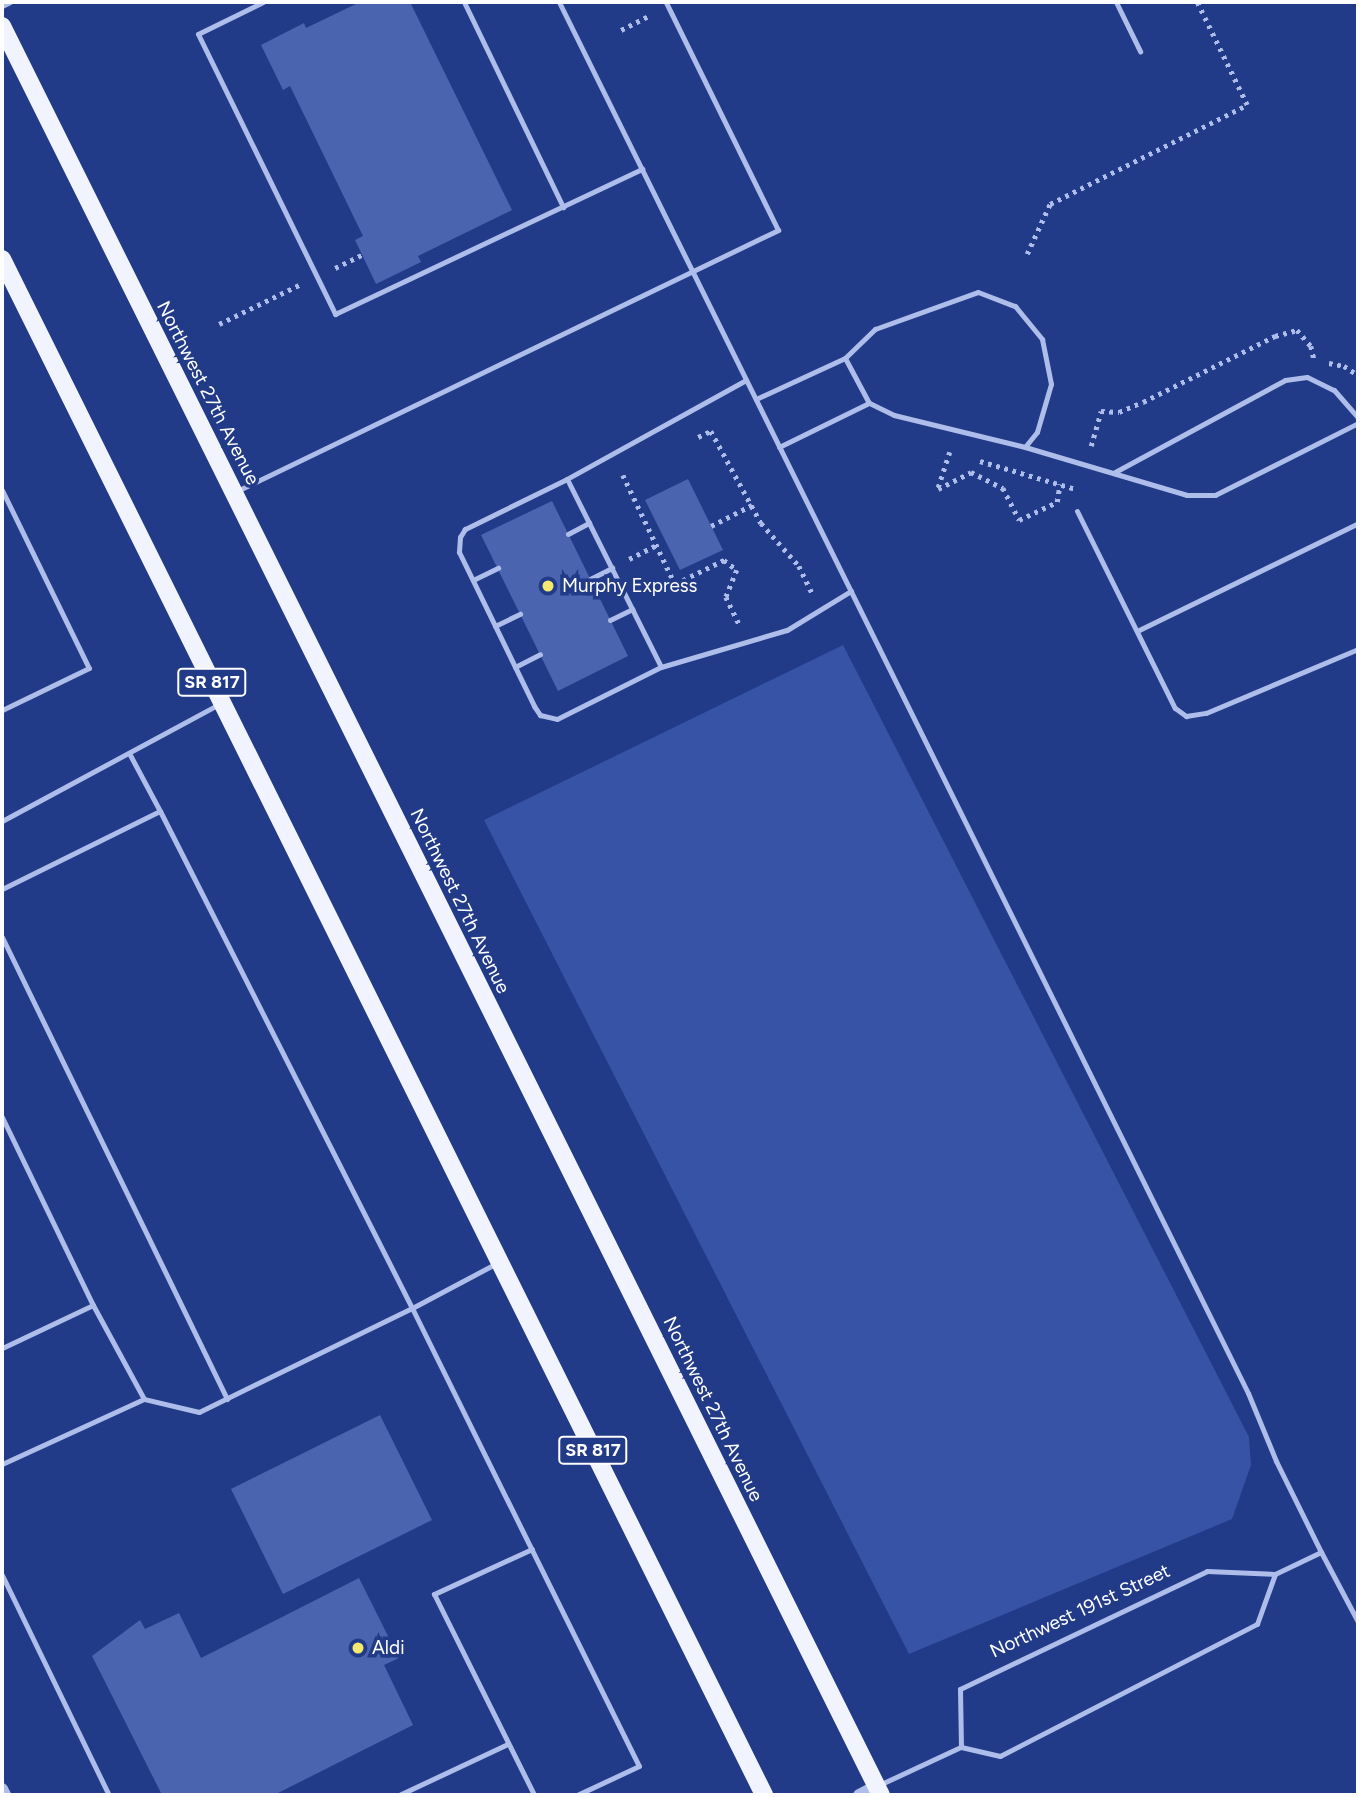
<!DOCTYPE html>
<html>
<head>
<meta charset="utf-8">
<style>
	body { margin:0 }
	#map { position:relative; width:1360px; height:1797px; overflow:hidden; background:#223b88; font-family:Figtree,sans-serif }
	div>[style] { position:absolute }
	.green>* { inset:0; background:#3653a5 }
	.building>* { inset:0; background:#4b64b0 }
	.path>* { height:4.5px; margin-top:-2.25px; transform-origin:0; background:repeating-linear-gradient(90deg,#aebdea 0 3.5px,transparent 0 8.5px) }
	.service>* { height:5px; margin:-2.5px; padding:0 2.5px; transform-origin:2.5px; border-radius:2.5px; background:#aebdea }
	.tertiary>* { height:12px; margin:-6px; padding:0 6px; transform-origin:6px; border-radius:6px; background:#aebdea }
	.primary>* { height:18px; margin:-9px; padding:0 9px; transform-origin:9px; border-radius:9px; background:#f1f4fe }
	.dots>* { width:19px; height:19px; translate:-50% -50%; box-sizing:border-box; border:4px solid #223b88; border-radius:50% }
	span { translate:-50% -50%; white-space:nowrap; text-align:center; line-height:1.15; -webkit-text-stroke:7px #223b88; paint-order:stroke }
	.shield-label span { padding:2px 5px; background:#223b88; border:2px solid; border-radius:5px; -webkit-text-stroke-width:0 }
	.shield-label { font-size:18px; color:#fff; font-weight:700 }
	.street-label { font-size:19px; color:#fff }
	.poi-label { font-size:19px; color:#fff }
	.left { translate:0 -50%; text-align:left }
	.frame { position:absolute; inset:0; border:4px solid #fff; pointer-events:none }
</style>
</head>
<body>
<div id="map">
	<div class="green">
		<div style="clip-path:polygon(843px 645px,1249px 1437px,1251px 1465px,1232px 1519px,909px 1654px,484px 820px)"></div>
	</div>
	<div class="building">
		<div style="clip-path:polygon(360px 2px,410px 2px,512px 210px,418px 256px,421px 262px,376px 284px,355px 240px,363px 236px,290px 86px,283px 90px,261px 45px,304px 23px,306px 28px)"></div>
		<div style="clip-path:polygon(688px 479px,723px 550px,680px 570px,645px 500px)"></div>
		<div style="clip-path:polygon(552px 501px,628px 656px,558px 691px,481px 535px)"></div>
		<div style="clip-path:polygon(380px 1415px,432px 1520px,283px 1594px,231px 1489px)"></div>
		<div style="clip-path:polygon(359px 1578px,399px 1658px,384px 1665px,413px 1725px,274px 1795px,162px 1795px,92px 1656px,140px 1620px,145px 1629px,179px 1613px,201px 1658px)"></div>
	</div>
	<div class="path">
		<div style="left:621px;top:30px;width:33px;rotate:-27deg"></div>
		<div style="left:1027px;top:254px;width:55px;rotate:-65.3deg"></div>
		<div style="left:1050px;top:204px;width:220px;rotate:-26.7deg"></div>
		<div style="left:1247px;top:105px;width:114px;rotate:-115.9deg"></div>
		<div style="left:335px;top:268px;width:30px;rotate:-26deg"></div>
		<div style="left:219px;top:324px;width:89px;rotate:-26deg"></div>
		<div style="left:1329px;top:363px;width:15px;rotate:11deg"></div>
		<div style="left:1344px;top:366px;width:17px;rotate:33deg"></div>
		<div style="left:698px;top:437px;width:14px;rotate:-25deg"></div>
		<div style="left:711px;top:431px;width:105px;rotate:61.5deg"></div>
		<div style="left:761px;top:523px;width:57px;rotate:48.5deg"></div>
		<div style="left:799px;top:566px;width:30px;rotate:64deg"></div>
		<div style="left:1091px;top:446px;width:36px;rotate:-74deg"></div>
		<div style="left:1101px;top:411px;width:18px;rotate:3deg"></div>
		<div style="left:1119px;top:412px;width:26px;rotate:-23deg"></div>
		<div style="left:1143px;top:402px;width:148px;rotate:-26.6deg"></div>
		<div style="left:1275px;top:336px;width:23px;rotate:-15deg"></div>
		<div style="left:1297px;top:330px;width:21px;rotate:49deg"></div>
		<div style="left:1311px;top:346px;width:13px;rotate:77deg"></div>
		<div style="left:950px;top:452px;width:39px;rotate:108deg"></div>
		<div style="left:938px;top:489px;width:37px;rotate:-27deg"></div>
		<div style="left:971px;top:472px;width:36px;rotate:27deg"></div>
		<div style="left:1003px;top:488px;width:36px;rotate:63deg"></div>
		<div style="left:1019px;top:520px;width:42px;rotate:-25.3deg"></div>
		<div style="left:1057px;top:502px;width:18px;rotate:-81deg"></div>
		<div style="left:980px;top:461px;width:100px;rotate:16.3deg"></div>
		<div style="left:623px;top:475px;width:121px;rotate:64.5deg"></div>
		<div style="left:675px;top:584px;width:55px;rotate:-26.1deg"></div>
		<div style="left:724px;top:560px;width:16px;rotate:38deg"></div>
		<div style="left:737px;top:570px;width:29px;rotate:112deg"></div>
		<div style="left:726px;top:597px;width:30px;rotate:64deg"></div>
		<div style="left:711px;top:526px;width:46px;rotate:-27.1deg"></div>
		<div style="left:629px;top:559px;width:31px;rotate:-27deg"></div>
	</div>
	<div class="service">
		<div style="left:263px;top:2px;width:72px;rotate:153.8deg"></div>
		<div style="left:198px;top:34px;width:312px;rotate:63.9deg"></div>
		<div style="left:335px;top:314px;width:340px;rotate:-25.3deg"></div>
		<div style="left:464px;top:2px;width:228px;rotate:64.2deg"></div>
		<div style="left:559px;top:2px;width:1552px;rotate:63.65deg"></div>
		<div style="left:1248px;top:1393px;width:74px;rotate:67.6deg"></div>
		<div style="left:1276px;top:1461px;width:102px;rotate:63.7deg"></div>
		<div style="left:1321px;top:1552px;width:79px;rotate:62.1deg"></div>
		<div style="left:1116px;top:2px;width:55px;rotate:63.9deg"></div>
		<div style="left:2px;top:6px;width:9px;rotate:-27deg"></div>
		<div style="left:978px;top:292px;width:40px;rotate:21deg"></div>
		<div style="left:1015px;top:306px;width:43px;rotate:50.7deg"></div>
		<div style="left:1042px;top:339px;width:46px;rotate:78.7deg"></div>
		<div style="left:1051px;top:384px;width:50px;rotate:106.3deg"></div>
		<div style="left:1037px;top:432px;width:19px;rotate:129deg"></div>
		<div style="left:1025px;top:447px;width:135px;rotate:-166.3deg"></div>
		<div style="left:894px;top:415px;width:28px;rotate:-154deg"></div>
		<div style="left:869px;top:403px;width:51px;rotate:-118.1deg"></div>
		<div style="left:845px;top:358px;width:42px;rotate:-44deg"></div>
		<div style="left:875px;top:329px;width:109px;rotate:-19.8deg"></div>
		<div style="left:746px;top:380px;width:205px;rotate:151.1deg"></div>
		<div style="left:567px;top:479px;width:210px;rotate:63.4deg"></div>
		<div style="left:661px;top:667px;width:131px;rotate:-16.4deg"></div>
		<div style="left:787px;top:630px;width:75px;rotate:-31.4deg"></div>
		<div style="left:756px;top:399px;width:98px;rotate:-24.7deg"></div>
		<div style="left:779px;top:447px;width:100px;rotate:-26.1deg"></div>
		<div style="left:1025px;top:447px;width:169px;rotate:16.5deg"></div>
		<div style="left:1187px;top:495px;width:28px"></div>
		<div style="left:1215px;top:495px;width:160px;rotate:-26.7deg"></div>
		<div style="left:1115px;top:472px;width:193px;rotate:-28.4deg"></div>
		<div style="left:1285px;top:380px;width:22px;rotate:-8deg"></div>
		<div style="left:1307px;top:377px;width:30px;rotate:26deg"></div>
		<div style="left:1334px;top:390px;width:37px;rotate:49deg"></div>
		<div style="left:567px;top:479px;width:114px;rotate:153.9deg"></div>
		<div style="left:465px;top:529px;width:9px;rotate:122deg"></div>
		<div style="left:460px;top:537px;width:15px;rotate:94deg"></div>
		<div style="left:459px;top:552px;width:171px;rotate:64deg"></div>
		<div style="left:534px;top:706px;width:11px;rotate:56deg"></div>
		<div style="left:540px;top:715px;width:17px;rotate:13deg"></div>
		<div style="left:557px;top:719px;width:116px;rotate:-26.6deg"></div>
		<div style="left:2px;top:490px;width:198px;rotate:64deg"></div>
		<div style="left:89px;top:668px;width:97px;rotate:154.2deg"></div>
		<div style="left:237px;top:491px;width:601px;rotate:-25.75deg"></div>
		<div style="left:778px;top:230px;width:254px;rotate:-116.2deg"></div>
		<div style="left:1077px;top:511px;width:220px;rotate:63.6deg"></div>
		<div style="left:1175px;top:708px;width:14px;rotate:36deg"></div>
		<div style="left:1186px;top:716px;width:20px;rotate:-9deg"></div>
		<div style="left:1206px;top:713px;width:165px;rotate:-22.8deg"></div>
		<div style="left:568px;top:534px;width:24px;rotate:-28deg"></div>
		<div style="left:590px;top:579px;width:25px;rotate:-27deg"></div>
		<div style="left:473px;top:580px;width:28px;rotate:-26deg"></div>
		<div style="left:610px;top:620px;width:25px;rotate:-26deg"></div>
		<div style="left:495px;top:626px;width:28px;rotate:-26deg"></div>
		<div style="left:1137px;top:631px;width:246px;rotate:-26deg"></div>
		<div style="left:515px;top:667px;width:28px;rotate:-27deg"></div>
		<div style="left:129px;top:753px;width:66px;rotate:61.9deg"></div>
		<div style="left:2px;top:821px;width:247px;rotate:-28.3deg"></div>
		<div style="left:2px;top:889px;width:176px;rotate:-26.3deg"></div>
		<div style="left:160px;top:811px;width:557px;rotate:63.11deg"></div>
		<div style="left:412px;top:1308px;width:237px;rotate:154deg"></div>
		<div style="left:199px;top:1412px;width:57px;rotate:-166.7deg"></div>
		<div style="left:2px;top:937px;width:514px;rotate:64.03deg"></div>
		<div style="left:2px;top:1117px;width:209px;rotate:64.2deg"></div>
		<div style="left:93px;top:1305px;width:101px;rotate:154.7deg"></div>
		<div style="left:497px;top:1263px;width:96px;rotate:152.1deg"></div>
		<div style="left:412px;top:1308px;width:511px;rotate:63.64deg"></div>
		<div style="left:639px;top:1766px;width:68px;rotate:154.9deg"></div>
		<div style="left:2px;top:1464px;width:156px;rotate:-24.6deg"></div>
		<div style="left:144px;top:1399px;width:107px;rotate:-118.5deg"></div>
		<div style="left:532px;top:1549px;width:108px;rotate:155.3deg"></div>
		<div style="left:434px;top:1594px;width:225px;rotate:63.5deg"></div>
		<div style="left:2px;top:1575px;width:245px;rotate:64.1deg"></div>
		<div style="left:961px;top:1747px;width:58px;rotate:-91deg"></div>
		<div style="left:960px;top:1689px;width:274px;rotate:-25.5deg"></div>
		<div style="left:1207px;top:1571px;width:68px;rotate:2.5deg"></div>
		<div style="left:1275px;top:1574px;width:51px;rotate:-25.6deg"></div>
		<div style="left:879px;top:1785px;width:90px;rotate:-24.9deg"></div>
		<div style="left:961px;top:1747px;width:40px;rotate:13deg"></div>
		<div style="left:1000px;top:1756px;width:289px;rotate:-27.2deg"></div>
		<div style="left:1257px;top:1624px;width:53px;rotate:-70.2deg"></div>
		<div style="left:399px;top:1795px;width:120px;rotate:-25.1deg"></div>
	</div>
	<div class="tertiary">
		<div style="left:2px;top:1789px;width:7px;rotate:63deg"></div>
		<div style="left:859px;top:1795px;width:20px;rotate:-27deg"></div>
	</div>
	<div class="primary">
		<div style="left:2px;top:26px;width:1975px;rotate:63.58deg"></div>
		<div style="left:2px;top:259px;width:1715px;rotate:63.61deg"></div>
	</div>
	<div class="dots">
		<div style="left:548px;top:586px;background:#f6e970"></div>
		<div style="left:358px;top:1648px;background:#f6e970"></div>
	</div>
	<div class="shield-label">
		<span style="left:212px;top:682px">SR 817</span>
		<span style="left:593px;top:1450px">SR 817</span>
	</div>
	<div class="street-label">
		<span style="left:208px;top:393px;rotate:63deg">Northwest 27th Avenue</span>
		<span style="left:460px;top:901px;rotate:64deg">Northwest 27th Avenue</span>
		<span style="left:713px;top:1409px;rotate:64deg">Northwest 27th Avenue</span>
		<span style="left:1080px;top:1611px;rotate:-25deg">Northwest 191st Street</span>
	</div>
	<div class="poi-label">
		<span class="left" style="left:562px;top:586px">Murphy Express</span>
		<span class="left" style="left:372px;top:1648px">Aldi</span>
	</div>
	<div class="frame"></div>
</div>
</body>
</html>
